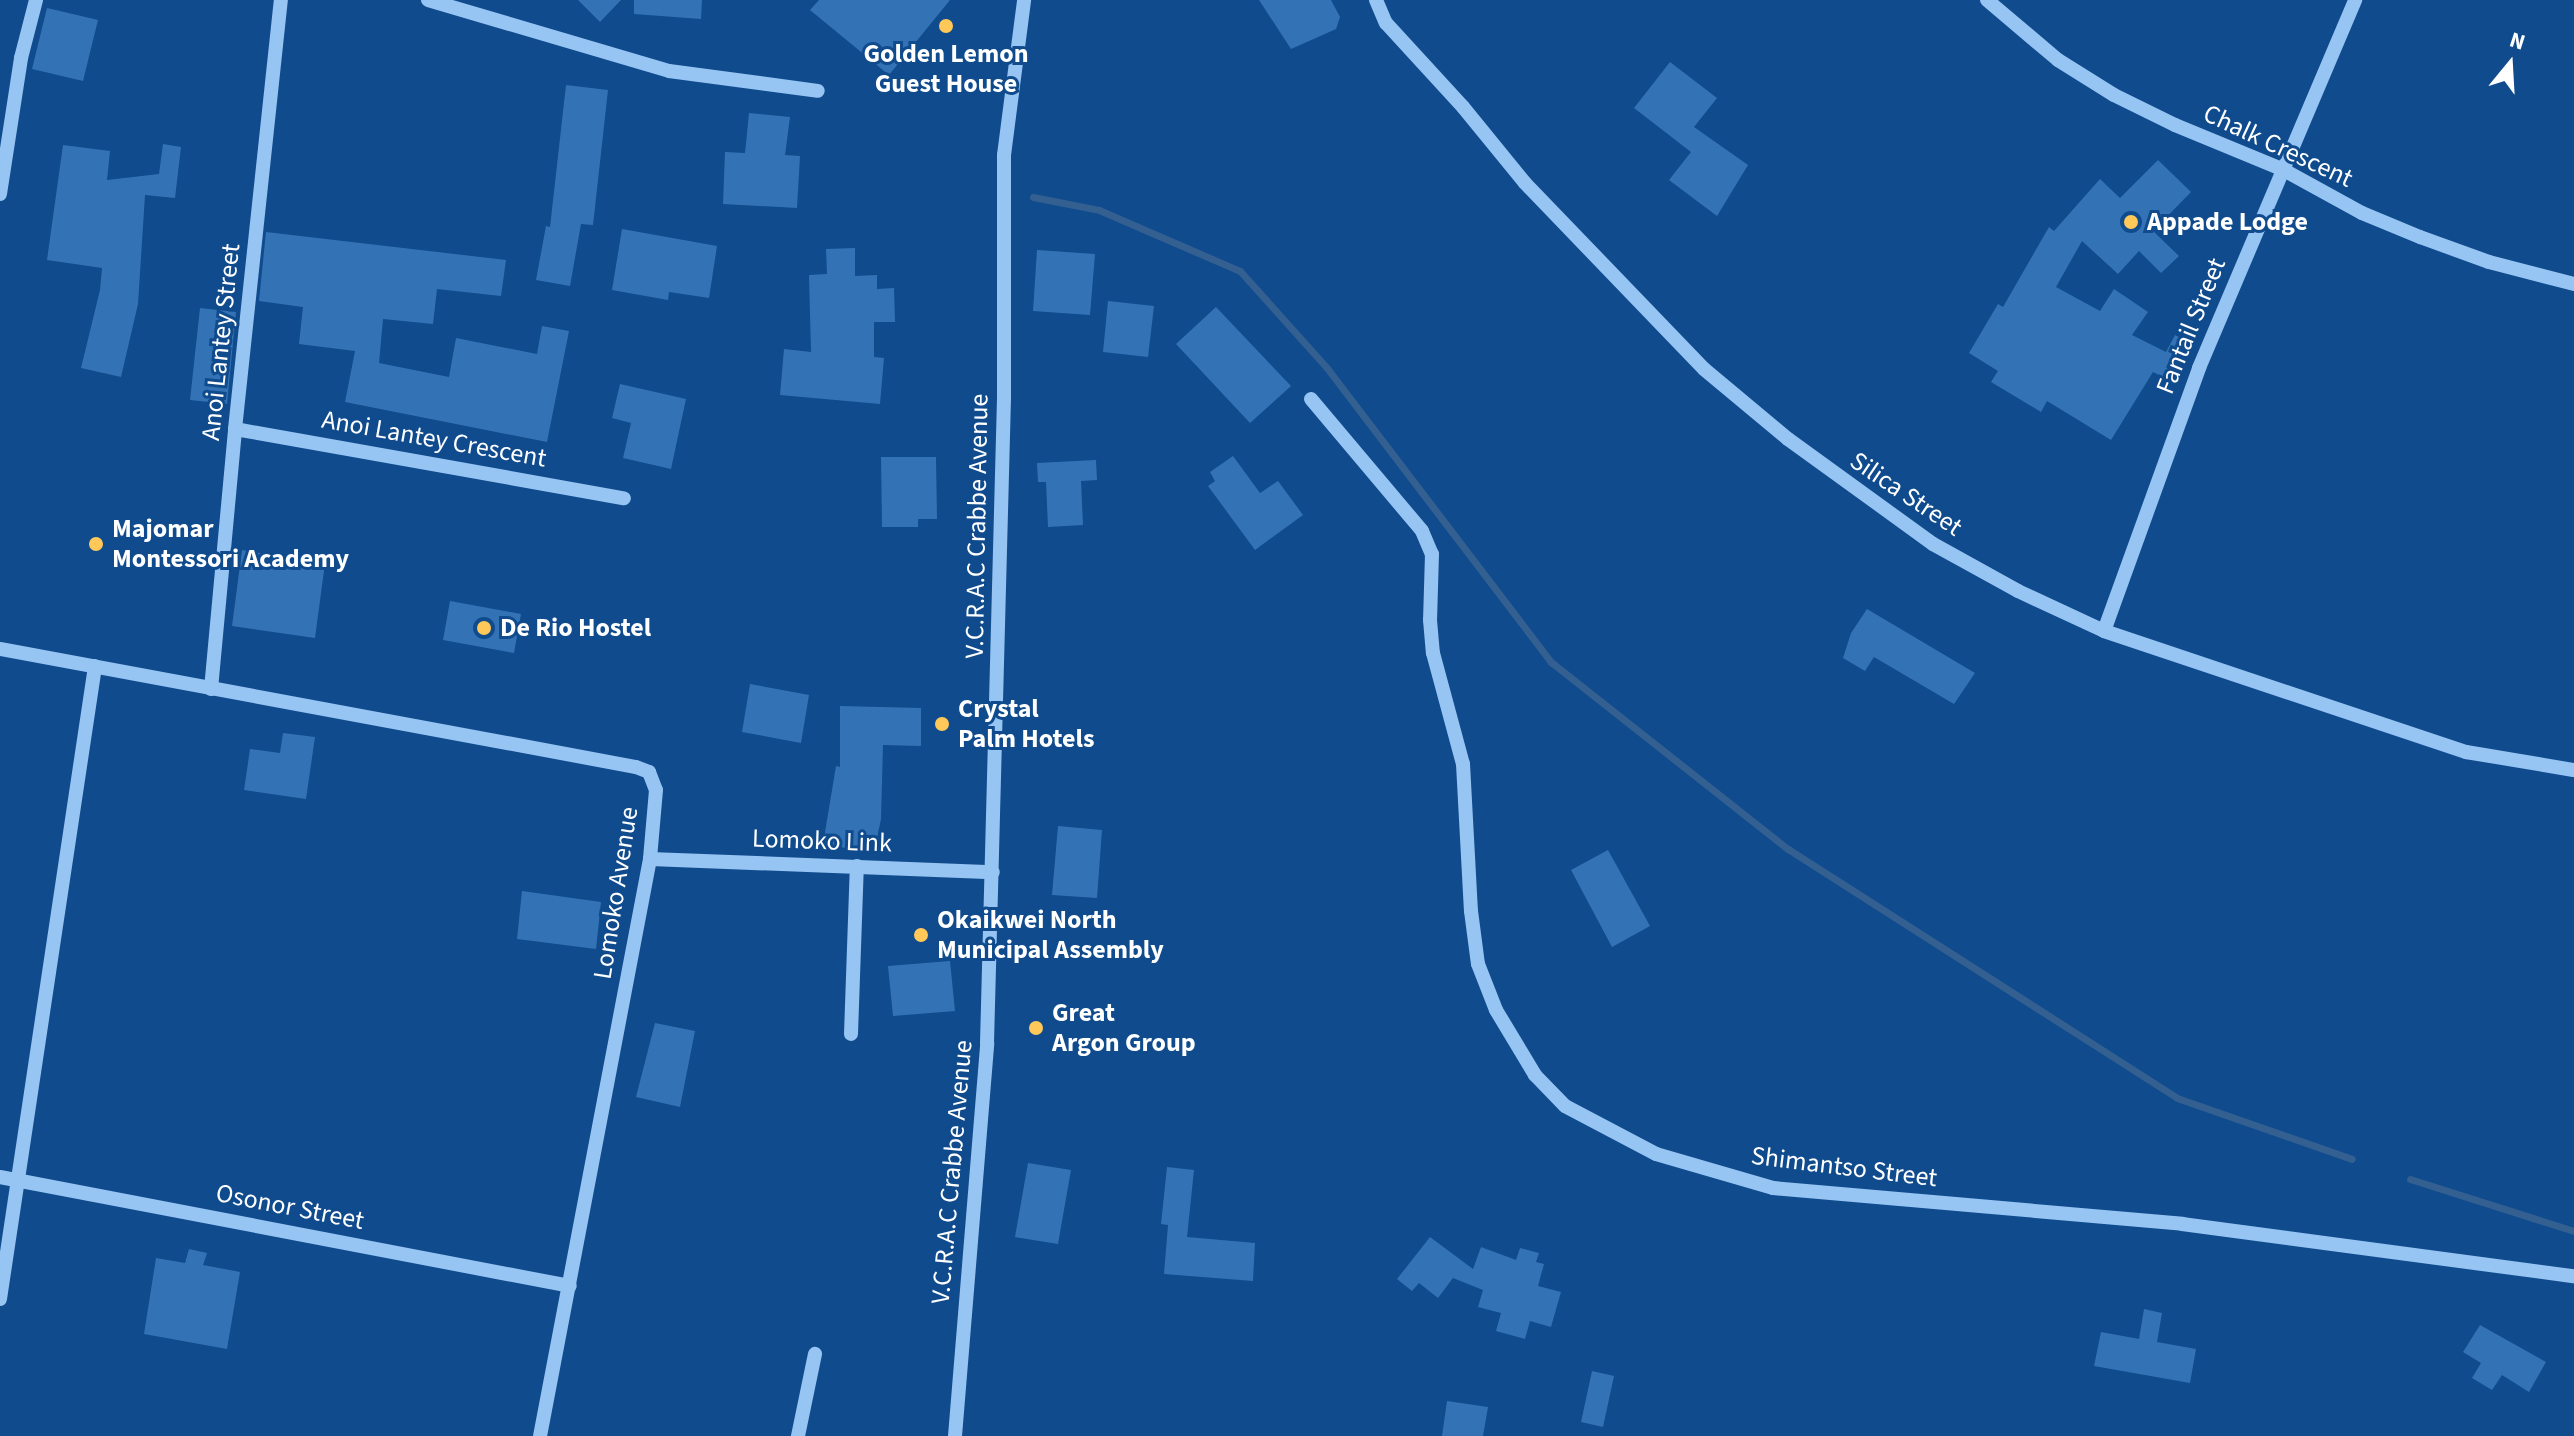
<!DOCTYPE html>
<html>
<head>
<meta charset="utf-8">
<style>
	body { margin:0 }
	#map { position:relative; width:2574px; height:1436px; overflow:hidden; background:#0f4b8d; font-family:"Source Sans 3",sans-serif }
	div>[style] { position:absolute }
	.stream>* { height:7px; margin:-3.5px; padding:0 3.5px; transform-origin:3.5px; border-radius:3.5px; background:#346091 }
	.building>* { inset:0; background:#3373b5 }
	.minor>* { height:14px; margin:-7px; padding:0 7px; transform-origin:7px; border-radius:7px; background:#96c4f3 }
	.dots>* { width:22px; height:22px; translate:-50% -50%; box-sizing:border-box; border:4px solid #0f4b8d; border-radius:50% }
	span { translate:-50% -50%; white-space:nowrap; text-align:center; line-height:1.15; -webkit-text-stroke:6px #0f4b8d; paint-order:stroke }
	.poi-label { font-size:26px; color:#fff; font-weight:700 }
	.left { translate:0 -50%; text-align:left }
	.street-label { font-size:26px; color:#fff }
	.north { position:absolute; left:2470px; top:24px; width:80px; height:80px; -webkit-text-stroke:6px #0f4b8d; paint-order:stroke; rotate:18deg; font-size:22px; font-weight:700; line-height:32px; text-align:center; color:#fff }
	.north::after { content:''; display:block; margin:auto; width:28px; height:36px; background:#fff; clip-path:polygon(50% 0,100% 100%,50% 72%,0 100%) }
</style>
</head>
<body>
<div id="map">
	<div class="stream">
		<div style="left:1033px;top:197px;width:67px;rotate:11.1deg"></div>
		<div style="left:1099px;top:210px;width:154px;rotate:23.4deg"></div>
		<div style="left:1240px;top:271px;width:130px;rotate:48.1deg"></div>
		<div style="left:1327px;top:368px;width:370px;rotate:52.7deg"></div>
		<div style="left:1551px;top:662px;width:302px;rotate:38.3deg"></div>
		<div style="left:1788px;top:849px;width:462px;rotate:32.6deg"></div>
		<div style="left:2177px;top:1098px;width:185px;rotate:19.2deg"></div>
		<div style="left:2410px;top:1179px;width:172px;rotate:17.6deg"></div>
	</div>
	<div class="building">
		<div style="clip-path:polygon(578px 0,621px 0,600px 22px)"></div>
		<div style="clip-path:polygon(634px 0,702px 0,701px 19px,634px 14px)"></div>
		<div style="clip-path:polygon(819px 0,950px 0,889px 75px,810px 10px)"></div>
		<div style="clip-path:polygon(1259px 0,1331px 0,1340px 17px,1336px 29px,1291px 49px)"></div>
		<div style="clip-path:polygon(47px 8px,98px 20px,83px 81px,32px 69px)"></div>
		<div style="clip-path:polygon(1670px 62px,1717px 98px,1694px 127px,1748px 165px,1717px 216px,1669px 180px,1691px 152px,1634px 108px)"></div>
		<div style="clip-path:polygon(566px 85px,608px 90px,593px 225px,581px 224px,570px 286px,536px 280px,546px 226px,550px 227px)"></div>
		<div style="clip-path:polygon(749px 113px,790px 117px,785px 155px,800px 156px,797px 208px,723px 204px,725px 152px,745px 153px)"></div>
		<div style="clip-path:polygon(163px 144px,181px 147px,175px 198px,145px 195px,138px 304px,121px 377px,81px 368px,100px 290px,102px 268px,47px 260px,63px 145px,110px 151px,107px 180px,159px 174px)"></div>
		<div style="clip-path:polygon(2158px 160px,2191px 192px,2153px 231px,2179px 256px,2161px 273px,2139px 251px,2118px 274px,2082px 241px,2056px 287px,2100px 311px,2114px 289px,2148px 312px,2132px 335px,2166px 352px,2175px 335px,2193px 344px,2174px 383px,2153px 372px,2111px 440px,2047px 401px,2041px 412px,1991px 382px,1998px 371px,1969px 353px,1998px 304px,2003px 307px,2049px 227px,2054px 231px,2100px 179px,2120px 198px)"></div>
		<div style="clip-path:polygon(622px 229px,717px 246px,709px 298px,669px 292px,668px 300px,612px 290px)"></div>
		<div style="clip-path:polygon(266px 232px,506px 260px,501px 296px,437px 289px,433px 324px,383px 319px,379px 363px,449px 377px,456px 338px,537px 354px,542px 326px,569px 331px,547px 442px,345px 402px,355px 351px,299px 344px,303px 307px,259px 301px)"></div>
		<div style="clip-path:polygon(855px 248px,855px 276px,877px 275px,877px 289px,894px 288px,895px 322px,874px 322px,874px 357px,884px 358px,880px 404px,780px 395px,784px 349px,811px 352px,809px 275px,827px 274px,826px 249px)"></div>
		<div style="clip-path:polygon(1037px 250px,1095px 254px,1090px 315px,1033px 311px)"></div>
		<div style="clip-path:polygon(1108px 301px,1154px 306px,1148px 357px,1103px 352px)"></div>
		<div style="clip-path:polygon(1216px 307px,1291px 386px,1250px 423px,1176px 344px)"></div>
		<div style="clip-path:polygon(200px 308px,236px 312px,227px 404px,190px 400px)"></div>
		<div style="clip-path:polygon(620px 384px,686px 399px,671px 469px,623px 458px,631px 423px,612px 418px)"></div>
		<div style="clip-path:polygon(1233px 456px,1260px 493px,1278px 481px,1303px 515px,1255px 550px,1208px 486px,1215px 481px,1210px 472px)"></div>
		<div style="clip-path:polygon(881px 457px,936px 457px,937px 519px,918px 519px,918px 527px,882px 527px)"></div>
		<div style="clip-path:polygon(1096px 460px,1097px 480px,1081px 481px,1083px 525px,1048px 527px,1046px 482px,1038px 482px,1037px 463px)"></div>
		<div style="clip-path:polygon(242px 550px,325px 563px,315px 638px,232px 626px)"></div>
		<div style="clip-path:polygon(450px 601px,521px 614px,514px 653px,443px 640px)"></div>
		<div style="clip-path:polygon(1867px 609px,1975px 673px,1954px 704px,1874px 657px,1865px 671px,1843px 658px,1851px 633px)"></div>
		<div style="clip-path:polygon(750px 684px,809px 695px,801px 743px,742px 732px)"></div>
		<div style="clip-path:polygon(840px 706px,921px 708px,921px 746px,883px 745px,881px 819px,874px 853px,823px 844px,836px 766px,840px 767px)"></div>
		<div style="clip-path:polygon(283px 733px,315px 737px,306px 799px,244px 790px,250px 749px,280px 753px)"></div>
		<div style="clip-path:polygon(1058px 826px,1102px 830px,1097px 898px,1052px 895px)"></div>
		<div style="clip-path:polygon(1608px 850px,1650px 926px,1612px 947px,1571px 870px)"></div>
		<div style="clip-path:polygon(522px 891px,601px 902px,596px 949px,517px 939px)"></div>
		<div style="clip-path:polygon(950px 961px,955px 1011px,893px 1016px,888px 966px)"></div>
		<div style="clip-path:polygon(655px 1023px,695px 1031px,680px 1107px,636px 1097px)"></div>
		<div style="clip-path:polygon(1028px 1163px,1071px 1170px,1058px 1244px,1015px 1237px)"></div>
		<div style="clip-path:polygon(1167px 1167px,1194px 1170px,1187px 1237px,1255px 1243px,1253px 1281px,1164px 1274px,1168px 1225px,1161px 1224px)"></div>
		<div style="clip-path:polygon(1430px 1237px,1473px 1269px,1481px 1247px,1516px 1260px,1520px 1248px,1539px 1253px,1536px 1262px,1544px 1264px,1538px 1286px,1561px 1292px,1551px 1327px,1530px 1321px,1525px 1339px,1496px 1331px,1501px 1313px,1478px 1307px,1483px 1290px,1453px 1278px,1438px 1298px,1419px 1283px,1412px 1291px,1397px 1279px)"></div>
		<div style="clip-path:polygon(189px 1249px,207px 1253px,203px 1265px,240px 1272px,227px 1349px,144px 1334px,156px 1258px,185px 1263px)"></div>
		<div style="clip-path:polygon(2144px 1309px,2162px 1313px,2157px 1342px,2196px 1349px,2190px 1383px,2094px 1366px,2101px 1332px,2139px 1339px)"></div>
		<div style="clip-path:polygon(2480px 1325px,2546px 1362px,2529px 1392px,2502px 1375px,2492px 1390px,2472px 1378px,2481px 1363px,2463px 1352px)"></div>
		<div style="clip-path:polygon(1592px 1371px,1614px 1376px,1603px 1427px,1581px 1422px)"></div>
		<div style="clip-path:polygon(1447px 1401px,1488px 1407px,1483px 1436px,1442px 1436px)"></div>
	</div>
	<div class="minor">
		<div style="left:428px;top:0;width:251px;rotate:16.4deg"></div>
		<div style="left:669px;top:71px;width:150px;rotate:7.6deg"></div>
		<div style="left:1376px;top:0;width:25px;rotate:67deg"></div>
		<div style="left:1386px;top:23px;width:114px;rotate:47.5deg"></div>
		<div style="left:1463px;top:107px;width:98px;rotate:50.8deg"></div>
		<div style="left:1525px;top:183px;width:258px;rotate:46.1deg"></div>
		<div style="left:1704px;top:369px;width:109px;rotate:39.8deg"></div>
		<div style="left:1788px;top:439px;width:179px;rotate:35.9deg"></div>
		<div style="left:1933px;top:544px;width:97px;rotate:28.9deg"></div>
		<div style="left:2018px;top:591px;width:95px;rotate:24.9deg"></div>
		<div style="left:2104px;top:631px;width:382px;rotate:18.5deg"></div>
		<div style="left:2466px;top:752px;width:109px;rotate:9.5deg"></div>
		<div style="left:1987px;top:0;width:93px;rotate:40.2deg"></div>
		<div style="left:2058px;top:60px;width:66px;rotate:32deg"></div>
		<div style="left:2114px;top:95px;width:68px;rotate:26.2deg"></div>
		<div style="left:2175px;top:125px;width:116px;rotate:22.4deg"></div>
		<div style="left:2282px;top:169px;width:91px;rotate:28.8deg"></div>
		<div style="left:2362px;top:213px;width:63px;rotate:22.5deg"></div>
		<div style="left:2420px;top:237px;width:73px;rotate:19.9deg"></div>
		<div style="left:2489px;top:262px;width:88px;rotate:14.5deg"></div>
		<div style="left:0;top:194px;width:138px;rotate:-81.2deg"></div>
		<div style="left:21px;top:58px;width:60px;rotate:-75.5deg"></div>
		<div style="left:1311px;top:399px;width:172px;rotate:49.9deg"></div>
		<div style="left:1422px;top:531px;width:25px;rotate:67deg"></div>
		<div style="left:1432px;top:554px;width:66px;rotate:91.7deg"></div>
		<div style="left:1430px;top:620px;width:33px;rotate:85deg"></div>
		<div style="left:1433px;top:653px;width:115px;rotate:74.9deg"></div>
		<div style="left:1463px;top:764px;width:147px;rotate:86.9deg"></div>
		<div style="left:1471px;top:911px;width:53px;rotate:82.5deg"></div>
		<div style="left:1478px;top:964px;width:49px;rotate:68.6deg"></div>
		<div style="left:1496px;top:1010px;width:76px;rotate:59deg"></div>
		<div style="left:1535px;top:1075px;width:43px;rotate:45.9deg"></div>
		<div style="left:1565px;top:1106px;width:103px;rotate:27.8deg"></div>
		<div style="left:1656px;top:1154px;width:122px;rotate:16.2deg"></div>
		<div style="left:1773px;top:1188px;width:411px;rotate:5deg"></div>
		<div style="left:2182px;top:1224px;width:395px;rotate:7.6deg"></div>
		<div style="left:235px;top:429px;width:395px;rotate:10.1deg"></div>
		<div style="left:2104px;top:631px;width:280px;rotate:-70.1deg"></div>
		<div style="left:2199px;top:368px;width:400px;rotate:-67deg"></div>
		<div style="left:0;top:649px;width:647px;rotate:10.51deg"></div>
		<div style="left:636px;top:767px;width:14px;rotate:21deg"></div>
		<div style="left:649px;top:772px;width:19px;rotate:69deg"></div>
		<div style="left:656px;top:790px;width:69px;rotate:95deg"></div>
		<div style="left:650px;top:859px;width:587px;rotate:100.79deg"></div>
		<div style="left:211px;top:689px;width:261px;rotate:-84.7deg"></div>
		<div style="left:235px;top:429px;width:431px;rotate:-83.9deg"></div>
		<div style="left:650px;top:859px;width:343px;rotate:2.2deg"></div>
		<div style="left:851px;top:1034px;width:168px;rotate:-88deg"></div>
		<div style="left:0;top:1177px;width:580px;rotate:10.83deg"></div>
		<div style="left:0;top:1299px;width:640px;rotate:-81.46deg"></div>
		<div style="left:798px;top:1436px;width:84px;rotate:-78.3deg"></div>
		<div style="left:955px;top:1436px;width:394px;rotate:-85.3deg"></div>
		<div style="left:987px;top:1043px;width:646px;rotate:-88.49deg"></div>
		<div style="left:1004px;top:397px;width:242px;rotate:-90deg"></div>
		<div style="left:1004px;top:155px;width:156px;rotate:-82.6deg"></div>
	</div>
	<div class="dots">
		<div style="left:946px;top:26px;background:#ffc858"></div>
		<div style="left:2131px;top:222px;background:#ffc858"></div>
		<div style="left:96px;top:544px;background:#ffc858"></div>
		<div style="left:484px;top:628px;background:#ffc858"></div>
		<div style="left:942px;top:724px;background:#ffc858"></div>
		<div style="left:921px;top:935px;background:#ffc858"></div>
		<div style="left:1036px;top:1028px;background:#ffc858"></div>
	</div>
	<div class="poi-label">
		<span style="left:946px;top:69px">Golden Lemon<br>Guest House</span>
		<span class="left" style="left:2147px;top:222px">Appade Lodge</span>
		<span class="left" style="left:112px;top:544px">Majomar<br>Montessori Academy</span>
		<span class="left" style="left:500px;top:628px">De Rio Hostel</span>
		<span class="left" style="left:958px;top:724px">Crystal<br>Palm Hotels</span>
		<span class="left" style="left:937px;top:935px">Okaikwei North<br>Municipal Assembly</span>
		<span class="left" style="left:1052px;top:1028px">Great<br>Argon Group</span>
	</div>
	<div class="street-label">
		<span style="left:2278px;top:146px;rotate:25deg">Chalk Crescent</span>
		<span style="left:2191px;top:326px;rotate:-68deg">Fantail Street</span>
		<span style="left:221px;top:342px;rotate:-84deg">Anoi Lantey Street</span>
		<span style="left:434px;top:439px;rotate:10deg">Anoi Lantey Crescent</span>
		<span style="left:1906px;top:494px;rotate:34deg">Silica Street</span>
		<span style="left:977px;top:526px;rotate:-89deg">V.C.R.A.C Crabbe Avenue</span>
		<span style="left:822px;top:841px;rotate:2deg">Lomoko Link</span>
		<span style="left:616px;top:893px;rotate:-81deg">Lomoko Avenue</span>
		<span style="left:1844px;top:1167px;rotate:7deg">Shimantso Street</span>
		<span style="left:952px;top:1172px;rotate:-85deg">V.C.R.A.C Crabbe Avenue</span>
		<span style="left:290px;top:1207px;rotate:11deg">Osonor Street</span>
	</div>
	<div class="north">N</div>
</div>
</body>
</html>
